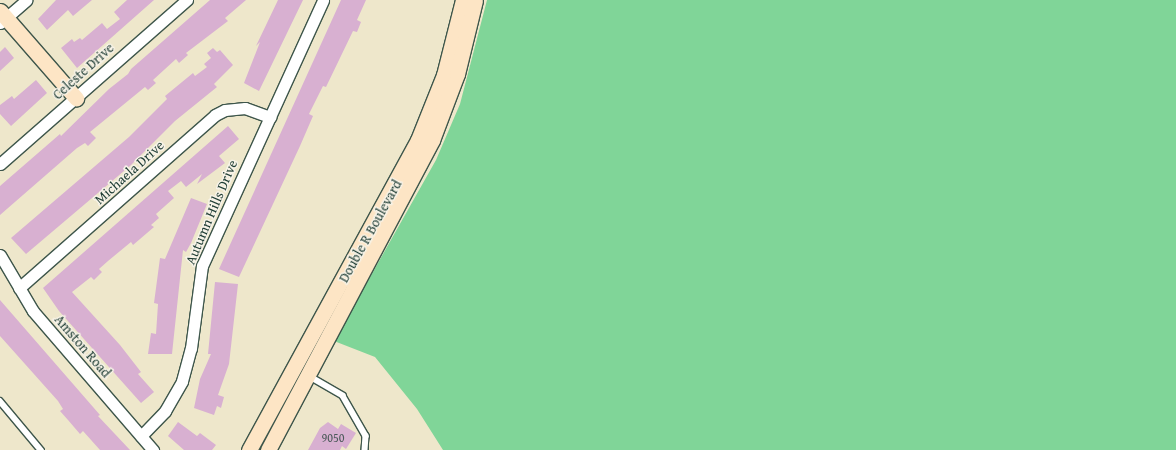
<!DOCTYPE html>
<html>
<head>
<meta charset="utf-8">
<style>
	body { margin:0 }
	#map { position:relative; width:1176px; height:450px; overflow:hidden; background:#eee7cb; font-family:"Gentium Book Plus",serif }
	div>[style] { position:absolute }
	.green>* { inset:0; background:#80d598 }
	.building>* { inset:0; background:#d8b0d1 }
	.roads { filter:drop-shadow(1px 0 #3e564b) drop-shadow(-1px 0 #3e564b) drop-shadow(0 1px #3e564b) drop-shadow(0 -1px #3e564b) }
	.lane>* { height:5.5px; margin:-2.75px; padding:0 2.75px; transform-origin:2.75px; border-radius:2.75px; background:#fff }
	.street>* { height:11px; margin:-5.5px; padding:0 5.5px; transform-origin:5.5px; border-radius:5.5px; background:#fff }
	.secondary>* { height:15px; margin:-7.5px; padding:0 7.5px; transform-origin:7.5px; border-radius:7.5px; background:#fde5c5 }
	span { translate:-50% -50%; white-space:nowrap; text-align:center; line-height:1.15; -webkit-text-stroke:3px #f7f3e8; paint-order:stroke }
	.number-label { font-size:12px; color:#4d5a5b }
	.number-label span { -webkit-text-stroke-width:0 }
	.street-label { font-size:14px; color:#1f3d34 }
</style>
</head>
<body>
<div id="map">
	<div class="green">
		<div style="clip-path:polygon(487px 0,1176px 0,1176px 450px,443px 450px,417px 409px,375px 357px,334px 341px,436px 160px,460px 104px)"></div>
	</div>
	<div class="building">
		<div style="clip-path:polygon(56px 0,92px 0,73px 16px,68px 10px,47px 30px,38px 19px)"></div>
		<div style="clip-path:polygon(127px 0,154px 0,77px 68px,61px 48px,72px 39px,74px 42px,80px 38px,82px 40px,102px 23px,107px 29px,120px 19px,114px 12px)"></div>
		<div style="clip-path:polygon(210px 0,246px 0,225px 18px,228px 21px,186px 53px,188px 55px,179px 63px,176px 59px,153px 80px,156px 83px,148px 90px,145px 87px,90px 132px,96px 138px,88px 146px,85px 143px,77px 148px,0 215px,0 186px,60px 134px,61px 136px,109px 89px,128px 74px,131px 69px)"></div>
		<div style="clip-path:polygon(278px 0,303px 0,259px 91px,244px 83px,260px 42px,256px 46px)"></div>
		<div style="clip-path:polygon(341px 0,366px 0,357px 20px,361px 22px,357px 32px,353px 31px,326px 87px,323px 86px,309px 114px,313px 116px,300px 146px,239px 277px,219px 269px)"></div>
		<div style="clip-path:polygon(5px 47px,14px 58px,0 71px,0 52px)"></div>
		<div style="clip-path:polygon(213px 48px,217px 52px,220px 50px,233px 65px,214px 84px,217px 87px,175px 121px,131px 165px,26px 254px,11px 238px,129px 137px,167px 99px,165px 96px,193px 73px,195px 76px,207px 67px,204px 64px,211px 58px,207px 53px)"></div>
		<div style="clip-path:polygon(36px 80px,47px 93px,11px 126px,0 114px,0 105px,12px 96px,14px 99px)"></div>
		<div style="clip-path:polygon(228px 126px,239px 139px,219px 156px,225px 163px,197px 184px,202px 174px,186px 187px,181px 181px,168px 191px,174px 198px,156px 214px,159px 218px,151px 225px,154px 227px,133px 245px,131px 242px,108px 261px,99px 269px,102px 272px,94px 280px,91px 277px,72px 292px,120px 345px,141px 372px,138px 374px,154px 392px,141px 403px,59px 311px,43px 288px)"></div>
		<div style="clip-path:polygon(191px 198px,207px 204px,191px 243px,186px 252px,183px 250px,172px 354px,148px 354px,151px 333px,156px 334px,158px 304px,154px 303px,160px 258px,165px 259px)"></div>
		<div style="clip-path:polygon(215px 282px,238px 284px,229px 364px,218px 395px,224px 397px,221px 408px,217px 406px,214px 415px,194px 408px,200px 379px,211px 354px,208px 354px)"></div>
		<div style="clip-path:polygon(0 300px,100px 415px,98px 416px,130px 450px,100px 450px,83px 431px,80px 434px,68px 420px,60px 411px,63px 409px,58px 401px,0 336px)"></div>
		<div style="clip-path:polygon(178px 422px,197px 436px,200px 433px,216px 445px,212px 450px,184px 450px,168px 436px)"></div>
		<div style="clip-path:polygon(328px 422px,338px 429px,341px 424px,356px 433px,346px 449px,342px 446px,340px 450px,308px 450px,320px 428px)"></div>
	</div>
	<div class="roads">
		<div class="lane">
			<div style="left:309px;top:376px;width:39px;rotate:30deg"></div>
			<div style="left:343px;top:396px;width:46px;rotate:60.1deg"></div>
			<div style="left:366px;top:436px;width:14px;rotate:94deg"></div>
			<div style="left:0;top:401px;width:64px;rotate:50.1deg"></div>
		</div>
		<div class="street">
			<div style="left:0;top:23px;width:35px;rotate:-41deg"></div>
			<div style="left:0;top:164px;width:249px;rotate:-41.3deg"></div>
			<div style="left:0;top:255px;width:65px;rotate:59.5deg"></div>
			<div style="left:33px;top:311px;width:184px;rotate:49.2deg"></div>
			<div style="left:19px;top:288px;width:261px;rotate:-41.4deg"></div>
			<div style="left:215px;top:115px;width:11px;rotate:-27deg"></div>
			<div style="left:225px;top:110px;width:20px;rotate:-6deg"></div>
			<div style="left:245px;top:108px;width:27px;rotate:20deg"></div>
			<div style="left:141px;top:436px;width:35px;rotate:-46deg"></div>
			<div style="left:165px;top:411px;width:34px;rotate:-60deg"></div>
			<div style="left:182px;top:381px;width:34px;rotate:-75deg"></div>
			<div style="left:191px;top:348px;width:83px;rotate:-82.4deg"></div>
			<div style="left:202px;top:266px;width:292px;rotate:-65.5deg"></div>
		</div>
		<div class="secondary">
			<div style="left:0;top:11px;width:116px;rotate:48.9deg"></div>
			<div style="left:249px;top:450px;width:353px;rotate:-61.4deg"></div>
			<div style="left:418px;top:140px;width:70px;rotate:-68.2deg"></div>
			<div style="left:444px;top:75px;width:77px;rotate:-75.8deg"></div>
			<div style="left:268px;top:450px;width:351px;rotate:-62.1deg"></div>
			<div style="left:432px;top:140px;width:71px;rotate:-69.3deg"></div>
			<div style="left:457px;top:74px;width:76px;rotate:-76.3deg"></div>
		</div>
	</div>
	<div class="number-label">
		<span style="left:333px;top:438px">9050</span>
	</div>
	<div class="street-label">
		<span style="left:83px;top:71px;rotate:-42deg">Celeste Drive</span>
		<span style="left:129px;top:172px;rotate:-42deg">Michaela Drive</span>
		<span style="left:211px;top:212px;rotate:-67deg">Autumn Hills Drive</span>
		<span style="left:370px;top:231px;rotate:-61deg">Double R Boulevard</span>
		<span style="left:83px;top:346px;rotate:49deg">Amston Road</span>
	</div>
</div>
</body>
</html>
